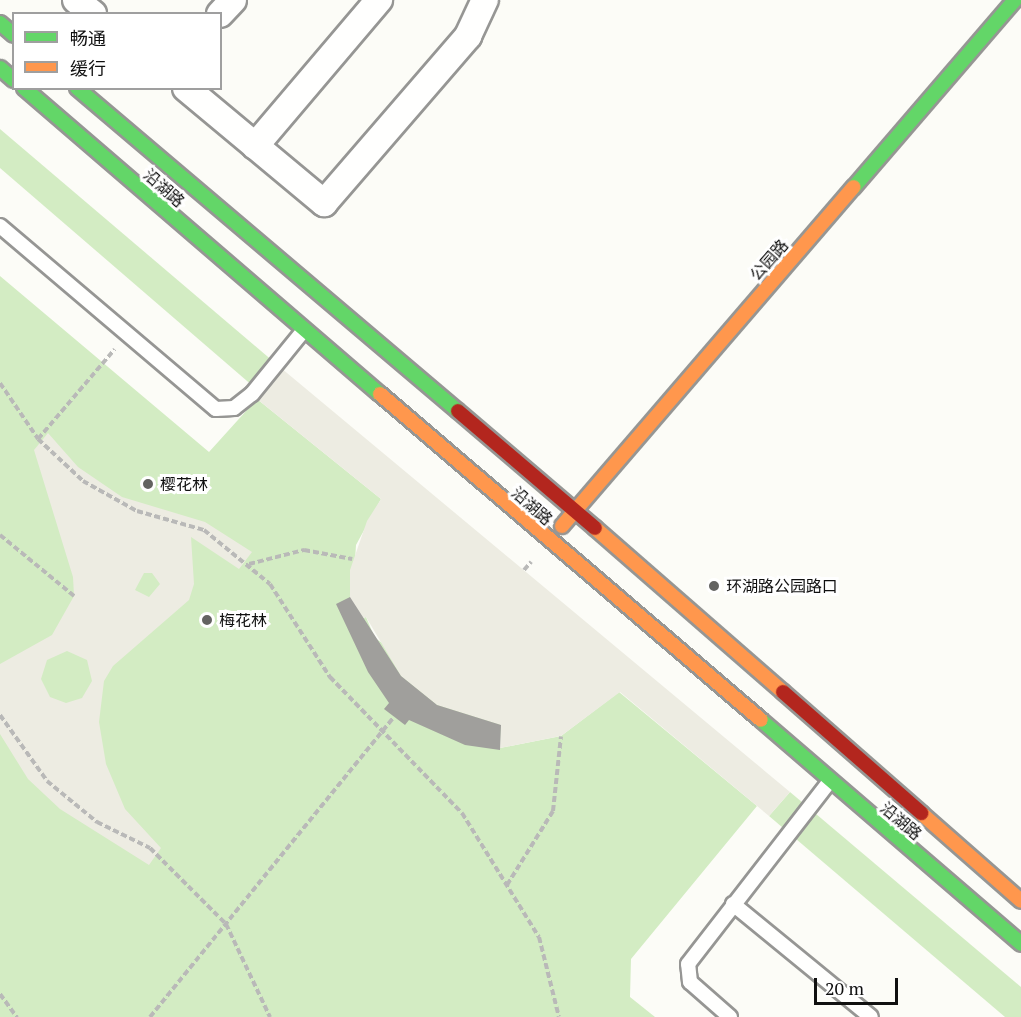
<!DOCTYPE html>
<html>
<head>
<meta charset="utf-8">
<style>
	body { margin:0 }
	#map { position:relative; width:1021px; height:1017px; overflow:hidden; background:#fcfcf7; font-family:"PT Serif","Noto Sans SC",serif }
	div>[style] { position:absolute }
	.forest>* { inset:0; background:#d3ecc3 }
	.plaza>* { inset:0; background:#edece2 }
	.building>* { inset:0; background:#a09f9c }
	.path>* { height:4px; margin-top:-2px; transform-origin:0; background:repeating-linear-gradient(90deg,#b9b9b8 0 6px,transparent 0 9px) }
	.roads { filter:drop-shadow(2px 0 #969694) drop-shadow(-2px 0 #969694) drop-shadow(0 2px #969694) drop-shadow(0 -2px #969694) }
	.lane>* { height:14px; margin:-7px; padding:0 7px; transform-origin:7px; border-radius:7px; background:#fffffe }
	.street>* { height:26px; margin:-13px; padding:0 13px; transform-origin:13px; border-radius:13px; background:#fffffe }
	.fast>* { height:14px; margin:-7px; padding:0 7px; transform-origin:7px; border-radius:7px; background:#63d668 }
	.slow>* { height:14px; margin:-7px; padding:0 7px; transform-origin:7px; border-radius:7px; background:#ff974d }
	.jam>* { height:14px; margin:-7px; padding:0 7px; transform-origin:7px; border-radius:7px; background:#b3261e }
	.dots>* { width:16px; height:16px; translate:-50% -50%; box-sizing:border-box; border:3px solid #fff; border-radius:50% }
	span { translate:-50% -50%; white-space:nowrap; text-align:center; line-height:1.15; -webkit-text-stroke:6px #fff; paint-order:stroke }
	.street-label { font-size:16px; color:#101010 }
	.poi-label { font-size:16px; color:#101010 }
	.left { translate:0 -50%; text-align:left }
	.legend { position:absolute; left:12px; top:12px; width:210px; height:78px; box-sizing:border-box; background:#fff; border:2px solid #9f9f9f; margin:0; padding:8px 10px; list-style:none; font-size:18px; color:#101010 }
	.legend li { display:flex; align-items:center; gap:12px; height:30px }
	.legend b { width:30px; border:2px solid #9f9f9f }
	.scale { position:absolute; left:814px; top:978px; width:84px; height:27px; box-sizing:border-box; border:3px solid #101010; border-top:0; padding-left:8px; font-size:18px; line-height:21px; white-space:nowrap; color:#101010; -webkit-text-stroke:4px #fff; paint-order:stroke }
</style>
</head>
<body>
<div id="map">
	<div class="forest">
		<div style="clip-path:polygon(0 129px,281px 368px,261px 393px,0 168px)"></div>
		<div style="clip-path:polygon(0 276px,209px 452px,257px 399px,381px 499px,356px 545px,351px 622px,366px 617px,375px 638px,501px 725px,500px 748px,561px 736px,619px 692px,757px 806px,631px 959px,630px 997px,655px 1017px,0 1017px)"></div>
		<div style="clip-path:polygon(790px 792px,1021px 987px,1021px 1017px,1005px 1017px,769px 816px)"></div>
	</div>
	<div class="plaza">
		<div style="clip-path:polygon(281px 368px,790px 792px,769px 816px,620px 692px,561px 736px,500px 748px,501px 725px,437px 705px,401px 676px,366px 617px,350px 622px,350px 570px,367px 521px,381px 499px,257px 399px)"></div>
		<div style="clip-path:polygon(evenodd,48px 433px,78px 467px,122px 497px,205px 522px,252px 552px,239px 569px,191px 537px,194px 584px,189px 600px,113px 666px,104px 681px,99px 722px,106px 764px,125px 809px,161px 848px,149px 865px,60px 809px,28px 779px,0 734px,0 664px,52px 635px,74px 596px,73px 577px,34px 450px,48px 433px,144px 573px,152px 573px,160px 584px,149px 597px,135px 590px,144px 573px,48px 433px,67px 651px,87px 660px,92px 681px,82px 698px,66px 703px,50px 697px,41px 679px,47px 660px,67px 651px)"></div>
	</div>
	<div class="building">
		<div style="clip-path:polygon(350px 597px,401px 676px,437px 705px,501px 725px,500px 750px,465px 745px,409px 720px,405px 725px,384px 709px,389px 703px,368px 672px,336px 604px)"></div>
	</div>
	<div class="path">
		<div style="left:0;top:383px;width:68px;rotate:55.8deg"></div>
		<div style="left:38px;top:439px;width:62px;rotate:43deg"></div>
		<div style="left:83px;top:481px;width:62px;rotate:29.1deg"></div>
		<div style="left:137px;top:511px;width:70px;rotate:15.8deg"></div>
		<div style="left:204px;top:530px;width:85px;rotate:39.3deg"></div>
		<div style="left:270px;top:584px;width:111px;rotate:57.2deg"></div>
		<div style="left:330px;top:677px;width:190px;rotate:45.9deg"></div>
		<div style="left:462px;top:813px;width:146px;rotate:58.2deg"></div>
		<div style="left:539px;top:937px;width:82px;rotate:76deg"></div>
		<div style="left:38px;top:439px;width:118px;rotate:-49.5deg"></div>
		<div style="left:0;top:535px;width:96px;rotate:39.5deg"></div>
		<div style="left:249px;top:564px;width:57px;rotate:-14.3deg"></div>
		<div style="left:304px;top:550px;width:49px;rotate:10.6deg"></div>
		<div style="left:524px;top:570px;width:11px;rotate:-49deg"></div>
		<div style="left:0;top:715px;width:81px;rotate:54.5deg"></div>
		<div style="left:47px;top:781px;width:65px;rotate:39.4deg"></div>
		<div style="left:97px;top:822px;width:59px;rotate:26.1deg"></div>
		<div style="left:150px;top:848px;width:107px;rotate:45deg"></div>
		<div style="left:226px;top:924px;width:103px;rotate:64.7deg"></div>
		<div style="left:507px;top:885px;width:87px;rotate:-58.1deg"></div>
		<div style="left:553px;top:811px;width:75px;rotate:-83.9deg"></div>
		<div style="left:0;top:994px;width:29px;rotate:54deg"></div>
		<div style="left:150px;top:1017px;width:387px;rotate:-50.9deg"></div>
	</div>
	<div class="roads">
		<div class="lane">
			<div style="left:0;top:226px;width:283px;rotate:40.3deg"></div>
			<div style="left:216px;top:409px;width:18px;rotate:-3deg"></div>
			<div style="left:234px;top:408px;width:23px;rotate:-38deg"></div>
			<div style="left:252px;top:394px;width:82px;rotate:-50.9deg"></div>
			<div style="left:733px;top:904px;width:178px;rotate:39.3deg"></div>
			<div style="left:730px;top:1017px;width:53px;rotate:-138.8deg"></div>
			<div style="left:690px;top:982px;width:18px;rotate:-96deg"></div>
			<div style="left:688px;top:964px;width:230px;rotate:-52.2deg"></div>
		</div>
		<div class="street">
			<div style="left:76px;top:0;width:22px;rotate:39deg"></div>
			<div style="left:220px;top:14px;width:19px;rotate:-47deg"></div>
			<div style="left:186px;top:88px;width:180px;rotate:39.8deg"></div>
			<div style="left:324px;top:203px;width:221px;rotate:-49.2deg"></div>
			<div style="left:468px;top:36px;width:40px;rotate:-65deg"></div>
			<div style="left:255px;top:146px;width:192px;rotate:-49.7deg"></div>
		</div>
		<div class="fast">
			<div style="left:0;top:23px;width:18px;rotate:41deg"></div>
			<div style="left:0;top:68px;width:18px;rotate:41deg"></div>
			<div style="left:24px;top:88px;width:469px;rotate:40.7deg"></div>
			<div style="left:77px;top:88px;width:499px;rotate:40.3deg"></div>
			<div style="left:854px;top:187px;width:247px;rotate:-49.3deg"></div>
			<div style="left:761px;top:720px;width:343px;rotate:40.7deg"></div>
		</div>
		<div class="slow">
			<div style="left:380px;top:394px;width:501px;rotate:40.55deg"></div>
			<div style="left:562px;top:526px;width:447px;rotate:-49.3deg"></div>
			<div style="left:595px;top:528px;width:249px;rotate:41.1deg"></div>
			<div style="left:921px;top:813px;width:133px;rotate:41.3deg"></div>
		</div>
		<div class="jam">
			<div style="left:458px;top:411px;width:180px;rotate:40.5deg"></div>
			<div style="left:783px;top:692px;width:184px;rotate:41.2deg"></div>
		</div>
	</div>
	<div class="dots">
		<div style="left:148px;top:484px;background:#636361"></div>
		<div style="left:714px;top:586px;background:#636361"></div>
		<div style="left:207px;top:620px;background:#636361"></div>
	</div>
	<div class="street-label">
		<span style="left:164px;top:188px;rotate:41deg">沿湖路</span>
		<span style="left:769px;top:260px;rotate:-49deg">公园路</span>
		<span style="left:532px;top:506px;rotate:41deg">沿湖路</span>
		<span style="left:901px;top:821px;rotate:40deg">沿湖路</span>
	</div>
	<div class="poi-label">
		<span class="left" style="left:160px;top:484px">樱花林</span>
		<span class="left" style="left:726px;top:586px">环湖路公园路口</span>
		<span class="left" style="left:219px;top:620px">梅花林</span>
	</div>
	<ul class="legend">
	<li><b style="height:8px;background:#63d668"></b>畅通</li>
	<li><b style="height:8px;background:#ff974d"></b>缓行</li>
	</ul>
	<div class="scale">20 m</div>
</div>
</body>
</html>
